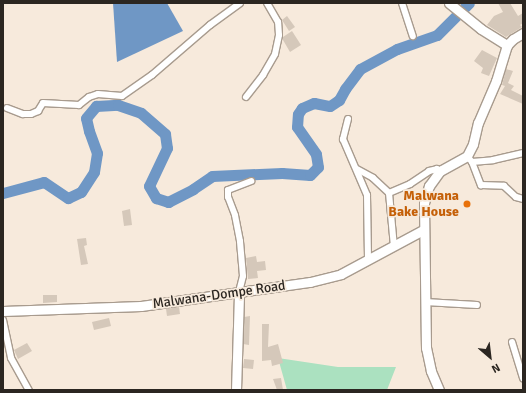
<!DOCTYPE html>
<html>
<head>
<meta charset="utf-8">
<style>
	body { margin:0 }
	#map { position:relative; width:526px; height:393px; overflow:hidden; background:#f7eadc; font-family:Signika,sans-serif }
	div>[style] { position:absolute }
	.green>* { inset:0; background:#abe1c0 }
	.water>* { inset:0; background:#6f97c5 }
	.river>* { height:11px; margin:-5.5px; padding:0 5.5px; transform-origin:5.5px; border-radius:5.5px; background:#6f97c5 }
	.building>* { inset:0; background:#d5c8ba }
	.roads { filter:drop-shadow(1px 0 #a89b8e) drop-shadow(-1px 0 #a89b8e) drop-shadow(0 1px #a89b8e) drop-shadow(0 -1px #a89b8e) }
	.street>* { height:6px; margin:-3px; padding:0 3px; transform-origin:3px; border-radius:3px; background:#fff }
	.secondary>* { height:9px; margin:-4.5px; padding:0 4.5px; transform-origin:4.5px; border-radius:4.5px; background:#fff }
	.dots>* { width:11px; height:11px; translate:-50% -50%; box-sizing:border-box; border:2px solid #f7eadc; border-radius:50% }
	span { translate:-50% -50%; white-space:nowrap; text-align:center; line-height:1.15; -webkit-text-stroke:3.5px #f7eadc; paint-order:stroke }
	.food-label { font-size:14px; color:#c56008; font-weight:700 }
	.right { translate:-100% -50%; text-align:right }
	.street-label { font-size:14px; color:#2b2621 }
	.frame { position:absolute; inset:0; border:4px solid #2b2621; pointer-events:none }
	.north { position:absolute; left:470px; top:337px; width:40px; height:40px; -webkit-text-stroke:3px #f7eadc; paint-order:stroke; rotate:152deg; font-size:11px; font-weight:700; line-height:16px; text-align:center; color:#2b2621 }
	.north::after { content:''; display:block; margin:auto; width:14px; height:18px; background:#2b2621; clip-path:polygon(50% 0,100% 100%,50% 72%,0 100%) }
</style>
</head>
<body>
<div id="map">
	<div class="green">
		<div style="clip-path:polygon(278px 358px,338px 367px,396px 367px,387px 390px,287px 390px)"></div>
	</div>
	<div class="water">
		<div style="clip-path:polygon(113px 3px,167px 3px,183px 31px,117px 62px)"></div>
	</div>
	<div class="river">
		<div style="left:3px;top:193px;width:42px;rotate:-15deg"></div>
		<div style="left:44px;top:182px;width:29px;rotate:34deg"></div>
		<div style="left:68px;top:198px;width:14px;rotate:-25deg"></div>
		<div style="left:81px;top:192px;width:24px;rotate:-57deg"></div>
		<div style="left:94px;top:172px;width:19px;rotate:-81deg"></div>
		<div style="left:97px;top:153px;width:23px;rotate:-110deg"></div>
		<div style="left:89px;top:131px;width:13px;rotate:-103deg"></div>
		<div style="left:86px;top:118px;width:16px;rotate:-50deg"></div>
		<div style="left:96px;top:106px;width:22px;rotate:-3deg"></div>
		<div style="left:118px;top:105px;width:24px;rotate:19deg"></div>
		<div style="left:141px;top:113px;width:32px;rotate:41deg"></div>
		<div style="left:165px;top:134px;width:14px;rotate:82deg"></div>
		<div style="left:167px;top:148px;width:42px;rotate:115.3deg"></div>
		<div style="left:149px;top:186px;width:14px;rotate:60deg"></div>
		<div style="left:156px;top:198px;width:13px;rotate:18deg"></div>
		<div style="left:168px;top:202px;width:28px;rotate:-27deg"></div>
		<div style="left:193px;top:189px;width:23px;rotate:-34deg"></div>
		<div style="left:212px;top:176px;width:70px;rotate:-2.5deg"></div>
		<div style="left:282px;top:173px;width:28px;rotate:4deg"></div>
		<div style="left:310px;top:175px;width:11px;rotate:-45deg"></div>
		<div style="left:318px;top:167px;width:13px;rotate:-99deg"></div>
		<div style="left:316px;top:154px;width:33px;rotate:-125deg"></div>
		<div style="left:297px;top:127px;width:13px;rotate:-86deg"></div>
		<div style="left:298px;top:114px;width:7px;rotate:-56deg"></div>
		<div style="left:302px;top:108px;width:13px;rotate:-23deg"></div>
		<div style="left:314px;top:103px;width:16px;rotate:11deg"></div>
		<div style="left:330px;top:106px;width:11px;rotate:-34deg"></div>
		<div style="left:339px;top:100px;width:13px;rotate:-61deg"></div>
		<div style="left:345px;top:89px;width:25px;rotate:-53deg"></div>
		<div style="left:360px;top:69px;width:42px;rotate:-28.4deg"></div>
		<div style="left:397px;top:49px;width:42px;rotate:-19.3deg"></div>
		<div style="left:437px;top:35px;width:45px;rotate:-45deg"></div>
	</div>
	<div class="building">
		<div style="clip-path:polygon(498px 3px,510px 3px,518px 16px,523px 13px,523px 23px,520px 25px,522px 27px,506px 37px,487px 25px,494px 16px,503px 12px)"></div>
		<div style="clip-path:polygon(287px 16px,295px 27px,289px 31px,282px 20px)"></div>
		<div style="clip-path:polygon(292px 31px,301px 45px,290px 52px,283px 40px,283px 37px)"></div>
		<div style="clip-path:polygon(482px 50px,497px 58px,489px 76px,481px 73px,483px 68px,474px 61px)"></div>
		<div style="clip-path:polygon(506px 69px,513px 71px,508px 83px,514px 86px,511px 90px,523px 96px,523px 104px,500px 94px,505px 86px,502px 85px)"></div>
		<div style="clip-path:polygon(130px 209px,132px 225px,124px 226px,122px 211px)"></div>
		<div style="clip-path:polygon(86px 238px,87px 245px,84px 246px,88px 264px,81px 265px,77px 239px)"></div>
		<div style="clip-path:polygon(256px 256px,257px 262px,265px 261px,266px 270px,257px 271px,258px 278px,248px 279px,246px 258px)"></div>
		<div style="clip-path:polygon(43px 295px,57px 295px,57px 302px,43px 303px)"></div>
		<div style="clip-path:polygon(179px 307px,180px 314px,167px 316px,166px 309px)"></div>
		<div style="clip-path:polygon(250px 316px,249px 345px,243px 344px,244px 317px)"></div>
		<div style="clip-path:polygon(109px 318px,111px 326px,94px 330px,92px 322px)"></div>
		<div style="clip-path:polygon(262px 324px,269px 324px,268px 347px,278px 344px,283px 363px,272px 366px,271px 360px,262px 361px)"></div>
		<div style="clip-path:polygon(27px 343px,32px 351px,18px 359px,14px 350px)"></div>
		<div style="clip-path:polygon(244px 359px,254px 360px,253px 369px,243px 368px)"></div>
		<div style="clip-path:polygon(281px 378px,283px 390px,277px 390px,273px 379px)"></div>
	</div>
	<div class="roads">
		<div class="street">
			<div style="left:402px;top:3px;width:35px;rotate:72deg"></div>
			<div style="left:246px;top:97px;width:28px;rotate:-52deg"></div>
			<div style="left:263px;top:75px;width:24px;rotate:-60deg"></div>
			<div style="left:275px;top:54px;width:19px;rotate:-78deg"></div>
			<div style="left:279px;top:35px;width:13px;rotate:-94deg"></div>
			<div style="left:278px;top:22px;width:22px;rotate:-120deg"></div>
			<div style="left:7px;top:108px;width:17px;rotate:21deg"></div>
			<div style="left:23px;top:114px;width:8px"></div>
			<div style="left:31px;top:114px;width:8px;rotate:-23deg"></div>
			<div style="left:38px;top:111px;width:9px;rotate:-58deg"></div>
			<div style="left:43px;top:103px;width:36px;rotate:3deg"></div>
			<div style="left:79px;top:105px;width:13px;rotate:-39deg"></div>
			<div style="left:89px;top:97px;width:9px;rotate:-18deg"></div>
			<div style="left:98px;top:94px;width:24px;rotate:5deg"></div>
			<div style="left:122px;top:96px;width:37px;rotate:-35deg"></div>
			<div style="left:152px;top:75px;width:77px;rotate:-40.8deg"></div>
			<div style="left:210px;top:25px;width:37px;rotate:-36deg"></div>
			<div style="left:348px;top:119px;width:21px;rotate:104deg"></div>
			<div style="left:343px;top:139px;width:61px;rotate:66.8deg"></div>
			<div style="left:367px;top:195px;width:65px;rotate:89.1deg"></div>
			<div style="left:467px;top:156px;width:8px;rotate:50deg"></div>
			<div style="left:472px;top:162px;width:25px;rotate:69deg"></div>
			<div style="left:481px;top:185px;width:23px;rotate:2deg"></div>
			<div style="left:504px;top:186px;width:16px;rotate:43deg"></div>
			<div style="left:516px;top:197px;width:7px;rotate:16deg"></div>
			<div style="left:472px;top:162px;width:21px;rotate:-5deg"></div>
			<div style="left:493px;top:160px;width:31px;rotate:-13deg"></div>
			<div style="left:357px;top:169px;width:18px;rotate:29deg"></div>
			<div style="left:373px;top:178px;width:22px;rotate:43deg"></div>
			<div style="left:389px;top:193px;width:54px;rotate:84.7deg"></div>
			<div style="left:389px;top:193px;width:23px;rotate:-23deg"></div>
			<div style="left:410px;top:184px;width:23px;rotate:-34deg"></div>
			<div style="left:429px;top:171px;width:8px;rotate:-14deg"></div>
			<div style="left:437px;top:169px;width:4px;rotate:34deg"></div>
			<div style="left:239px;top:292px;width:16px;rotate:-76deg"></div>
			<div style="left:243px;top:276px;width:35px;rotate:-95deg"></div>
			<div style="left:240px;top:241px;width:26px;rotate:-101deg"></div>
			<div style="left:235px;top:215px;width:19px;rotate:-111deg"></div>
			<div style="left:228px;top:197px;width:7px;rotate:-90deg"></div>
			<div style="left:228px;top:190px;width:25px;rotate:-21deg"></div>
			<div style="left:425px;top:302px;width:52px;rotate:3.3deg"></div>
			<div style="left:3px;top:320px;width:39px;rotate:78deg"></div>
			<div style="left:11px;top:358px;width:37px;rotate:61deg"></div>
			<div style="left:512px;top:342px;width:38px;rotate:73deg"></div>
		</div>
		<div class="secondary">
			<div style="left:449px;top:3px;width:41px;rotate:39.1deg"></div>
			<div style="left:481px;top:29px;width:31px;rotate:32deg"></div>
			<div style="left:3px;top:311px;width:138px;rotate:-2.1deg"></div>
			<div style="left:141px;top:306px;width:171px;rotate:-8.1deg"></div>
			<div style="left:310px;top:282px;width:32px;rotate:-14deg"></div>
			<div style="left:341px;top:274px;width:93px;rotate:-28.2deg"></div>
			<div style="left:236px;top:390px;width:98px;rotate:-88.2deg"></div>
			<div style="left:439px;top:390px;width:21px;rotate:-113deg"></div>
			<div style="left:431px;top:371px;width:24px;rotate:-102deg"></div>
			<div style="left:426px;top:348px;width:145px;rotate:-90.8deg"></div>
			<div style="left:424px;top:203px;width:18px;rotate:-74deg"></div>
			<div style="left:429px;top:186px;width:19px;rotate:-54deg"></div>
			<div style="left:440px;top:171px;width:31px;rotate:-29deg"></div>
			<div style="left:467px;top:156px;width:13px;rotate:-63deg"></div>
			<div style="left:473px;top:144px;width:22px;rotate:-77deg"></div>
			<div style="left:478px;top:123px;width:46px;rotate:-66.8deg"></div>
			<div style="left:496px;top:81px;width:38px;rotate:-73deg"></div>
			<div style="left:507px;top:45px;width:8px;rotate:-45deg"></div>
			<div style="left:513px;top:39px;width:12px;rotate:-31deg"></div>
		</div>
	</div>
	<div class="dots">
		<div style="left:467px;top:204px;background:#e8710a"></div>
	</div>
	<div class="food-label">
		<span class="right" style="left:459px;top:204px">Malwana<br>Bake House</span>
	</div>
	<div class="street-label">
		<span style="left:219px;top:295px;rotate:-8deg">Malwana-Dompe Road</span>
	</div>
	<div class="frame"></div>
	<div class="north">N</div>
</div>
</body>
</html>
